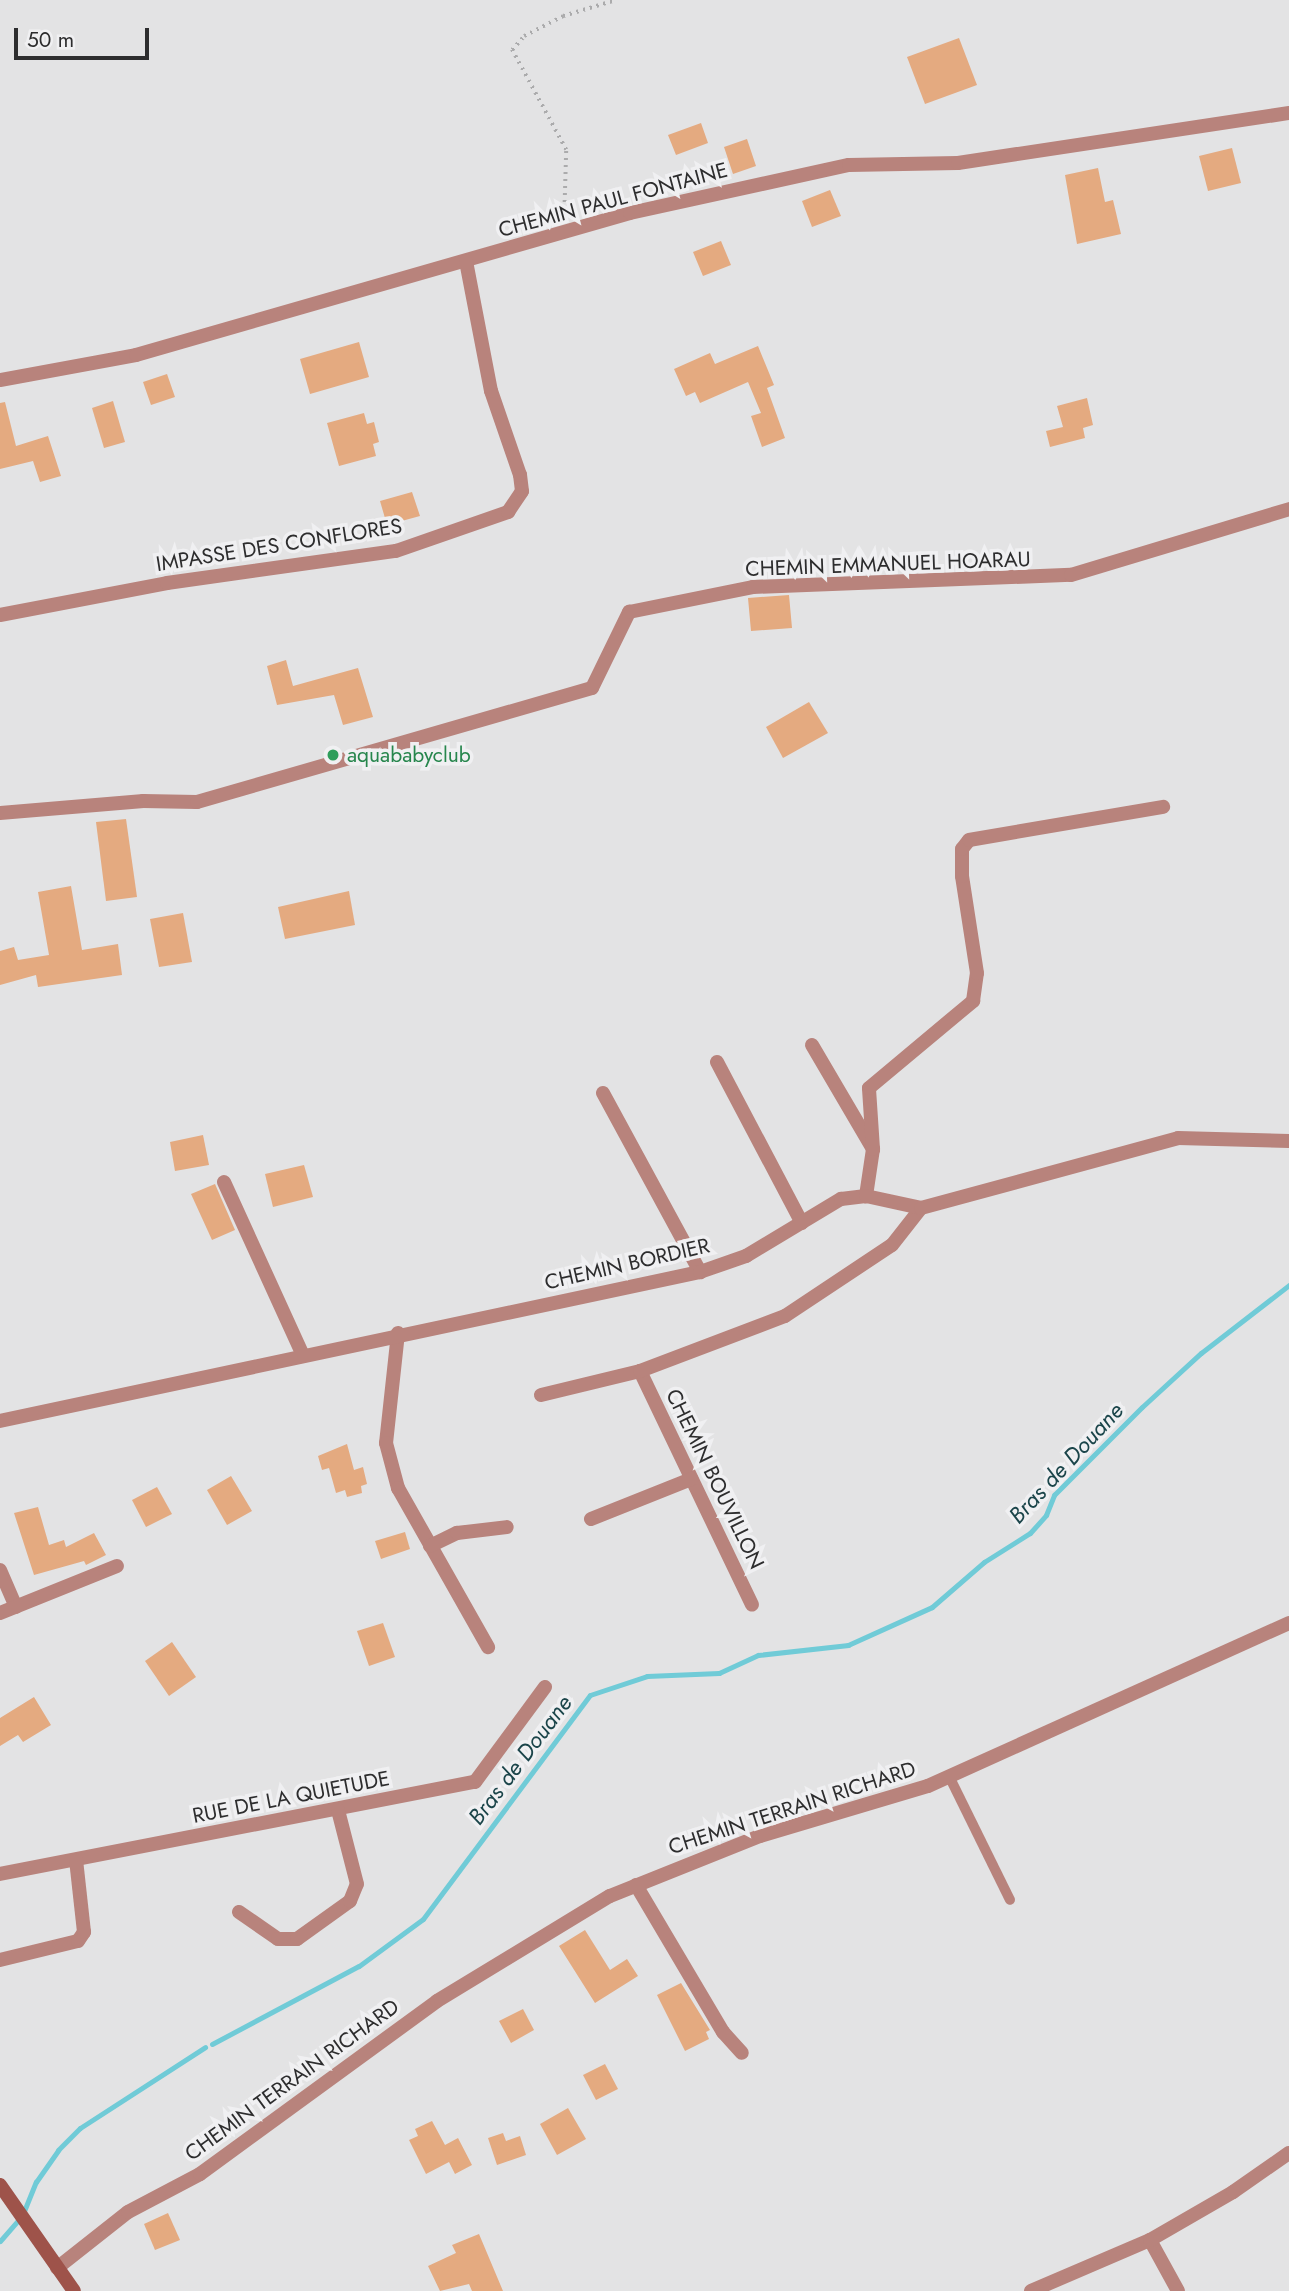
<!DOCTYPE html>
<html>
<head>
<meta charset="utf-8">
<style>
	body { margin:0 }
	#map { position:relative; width:1289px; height:2291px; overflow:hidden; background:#e3e3e4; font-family:Jost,sans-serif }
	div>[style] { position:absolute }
	.stream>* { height:5px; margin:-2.5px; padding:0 2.5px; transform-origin:2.5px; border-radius:2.5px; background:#70cbd7 }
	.building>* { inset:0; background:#e4aa80 }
	.path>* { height:3.5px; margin-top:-1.75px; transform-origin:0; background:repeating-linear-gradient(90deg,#ababac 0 2px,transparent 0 7px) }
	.lane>* { height:10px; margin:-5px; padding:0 5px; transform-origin:5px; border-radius:5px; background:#b8837c }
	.street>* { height:14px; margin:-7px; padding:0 7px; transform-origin:7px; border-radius:7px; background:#b8837c }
	.secondary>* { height:14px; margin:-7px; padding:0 7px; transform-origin:7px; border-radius:7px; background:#9e534a }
	.dots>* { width:19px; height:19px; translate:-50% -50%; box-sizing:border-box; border:4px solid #f0f0f2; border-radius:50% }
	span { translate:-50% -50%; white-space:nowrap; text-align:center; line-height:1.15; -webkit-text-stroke:7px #f0f0f2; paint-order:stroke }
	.street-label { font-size:21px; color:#2d2d2e }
	.leisure-label { font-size:21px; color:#27864d }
	.left { translate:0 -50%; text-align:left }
	.water-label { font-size:23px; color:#1b454a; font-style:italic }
	.scale { position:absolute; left:14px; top:28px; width:135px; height:32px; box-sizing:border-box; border:4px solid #2d2d2e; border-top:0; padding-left:9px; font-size:21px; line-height:24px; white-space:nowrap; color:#2d2d2e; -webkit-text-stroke:5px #f0f0f2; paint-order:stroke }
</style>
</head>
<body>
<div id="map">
	<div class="stream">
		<div style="left:212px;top:2044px;width:166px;rotate:-28deg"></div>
		<div style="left:359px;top:1966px;width:79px;rotate:-36.3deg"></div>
		<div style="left:423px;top:1919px;width:279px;rotate:-53.3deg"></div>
		<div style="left:590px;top:1695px;width:60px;rotate:-18.4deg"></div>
		<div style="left:647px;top:1676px;width:72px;rotate:-2.4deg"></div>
		<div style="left:719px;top:1673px;width:43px;rotate:-24.8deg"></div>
		<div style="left:758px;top:1655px;width:91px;rotate:-6.3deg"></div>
		<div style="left:848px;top:1645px;width:92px;rotate:-24.3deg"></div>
		<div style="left:932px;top:1607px;width:69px;rotate:-40.9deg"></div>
		<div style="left:984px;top:1562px;width:54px;rotate:-32.2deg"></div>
		<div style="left:1030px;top:1533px;width:24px;rotate:-48deg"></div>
		<div style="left:1046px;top:1515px;width:22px;rotate:-68deg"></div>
		<div style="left:1054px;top:1495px;width:124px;rotate:-45deg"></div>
		<div style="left:1142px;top:1407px;width:80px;rotate:-42.5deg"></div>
		<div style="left:1201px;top:1353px;width:111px;rotate:-37.7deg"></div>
		<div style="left:0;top:2241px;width:33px;rotate:-49deg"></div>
		<div style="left:22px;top:2216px;width:37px;rotate:-68deg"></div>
		<div style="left:36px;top:2182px;width:39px;rotate:-55deg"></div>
		<div style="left:58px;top:2150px;width:31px;rotate:-45deg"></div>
		<div style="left:80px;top:2128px;width:149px;rotate:-32.9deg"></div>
	</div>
	<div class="building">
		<div style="clip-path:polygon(959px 38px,977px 85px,925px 104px,907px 57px)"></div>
		<div style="clip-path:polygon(701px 123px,708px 143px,676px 155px,668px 135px)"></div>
		<div style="clip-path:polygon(747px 139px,756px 166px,733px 174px,724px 147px)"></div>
		<div style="clip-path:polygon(1232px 148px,1241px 183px,1208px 191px,1199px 156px)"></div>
		<div style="clip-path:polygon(1098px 168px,1105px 202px,1113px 200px,1121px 234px,1077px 244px,1065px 175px)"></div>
		<div style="clip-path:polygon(830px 190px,841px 216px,812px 227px,802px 201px)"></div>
		<div style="clip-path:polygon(721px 241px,731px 265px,703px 276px,693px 252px)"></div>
		<div style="clip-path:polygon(359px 342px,369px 377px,310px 394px,300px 359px)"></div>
		<div style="clip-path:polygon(758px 346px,774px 385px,767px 388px,785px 438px,762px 447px,751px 416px,761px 413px,748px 382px,700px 403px,695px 392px,686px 396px,674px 369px,710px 353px,715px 364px)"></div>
		<div style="clip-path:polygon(167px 374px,175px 397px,151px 405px,143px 382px)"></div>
		<div style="clip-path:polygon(1087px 398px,1093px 425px,1083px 428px,1085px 438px,1050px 447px,1046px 431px,1063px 427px,1057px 406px)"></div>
		<div style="clip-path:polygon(113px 401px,125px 442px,104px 448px,92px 408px)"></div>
		<div style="clip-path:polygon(5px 402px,16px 446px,48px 436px,61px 476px,40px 482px,33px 461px,0 469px,0 403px)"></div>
		<div style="clip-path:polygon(364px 413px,367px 424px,374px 422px,379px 442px,373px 444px,376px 456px,339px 466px,327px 423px)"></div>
		<div style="clip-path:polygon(412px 492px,420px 516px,387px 525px,380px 501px)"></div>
		<div style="clip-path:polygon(789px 595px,792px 628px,751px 631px,748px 598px)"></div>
		<div style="clip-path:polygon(286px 660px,293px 686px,358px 668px,373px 717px,343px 725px,334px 695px,277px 705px,267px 666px)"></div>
		<div style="clip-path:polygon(809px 702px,828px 733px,783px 758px,766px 727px)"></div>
		<div style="clip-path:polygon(126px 819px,137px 897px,106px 901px,96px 822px)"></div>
		<div style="clip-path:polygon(71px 886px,82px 950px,118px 944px,122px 975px,38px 987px,36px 975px,0 985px,0 951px,14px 947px,18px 960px,49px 955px,38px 892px)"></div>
		<div style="clip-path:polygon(349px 891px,355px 925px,285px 939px,278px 907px)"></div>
		<div style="clip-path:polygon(183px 913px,192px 962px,159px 967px,150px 919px)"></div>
		<div style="clip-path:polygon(203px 1135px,209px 1165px,175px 1171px,170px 1142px)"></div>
		<div style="clip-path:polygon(304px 1165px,313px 1197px,273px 1207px,265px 1174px)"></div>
		<div style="clip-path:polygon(215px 1184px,235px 1230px,212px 1240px,191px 1194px)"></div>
		<div style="clip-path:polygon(347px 1444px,354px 1470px,363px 1467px,367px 1484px,361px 1486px,362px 1493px,347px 1497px,345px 1490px,336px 1493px,329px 1468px,322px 1470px,318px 1456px)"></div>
		<div style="clip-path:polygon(231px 1476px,252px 1511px,227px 1525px,207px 1490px)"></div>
		<div style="clip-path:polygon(157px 1487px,172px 1514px,146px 1527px,132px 1500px)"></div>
		<div style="clip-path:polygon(38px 1507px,49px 1545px,64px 1540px,66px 1547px,94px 1533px,106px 1555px,86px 1565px,84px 1561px,34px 1575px,14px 1513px)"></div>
		<div style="clip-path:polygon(405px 1532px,410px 1549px,381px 1559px,375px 1541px)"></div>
		<div style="clip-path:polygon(383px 1623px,395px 1657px,369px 1666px,357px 1631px)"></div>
		<div style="clip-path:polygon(172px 1642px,196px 1677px,169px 1696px,145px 1661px)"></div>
		<div style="clip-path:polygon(34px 1697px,51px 1725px,23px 1742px,18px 1735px,0 1746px,0 1718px)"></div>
		<div style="clip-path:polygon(585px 1930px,610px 1970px,627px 1959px,638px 1976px,595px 2003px,559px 1946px)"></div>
		<div style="clip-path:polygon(681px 1983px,710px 2030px,706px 2032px,709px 2039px,685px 2051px,657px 1995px)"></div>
		<div style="clip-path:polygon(523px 2009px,534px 2030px,511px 2043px,499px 2021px)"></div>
		<div style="clip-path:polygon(605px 2064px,618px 2089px,596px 2100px,583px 2075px)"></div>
		<div style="clip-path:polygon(568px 2108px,586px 2139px,557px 2155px,540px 2124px)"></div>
		<div style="clip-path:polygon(432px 2121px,445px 2145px,458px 2138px,472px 2165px,455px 2174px,449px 2162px,426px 2174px,409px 2140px,418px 2136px,415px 2129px)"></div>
		<div style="clip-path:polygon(503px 2133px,506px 2141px,520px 2136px,526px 2155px,497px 2165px,488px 2138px)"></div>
		<div style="clip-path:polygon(168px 2213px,180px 2240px,155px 2250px,144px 2224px)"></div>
		<div style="clip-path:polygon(479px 2234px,503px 2291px,472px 2291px,469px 2284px,440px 2291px,428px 2266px,456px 2253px,452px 2245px)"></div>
	</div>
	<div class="path">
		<div style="left:564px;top:216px;width:66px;rotate:-88.3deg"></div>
		<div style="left:566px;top:150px;width:114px;rotate:-118.4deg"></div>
		<div style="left:512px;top:50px;width:18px;rotate:-49deg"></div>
		<div style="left:524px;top:36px;width:44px;rotate:-27.1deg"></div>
		<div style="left:563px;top:16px;width:55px;rotate:-16.8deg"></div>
	</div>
	<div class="lane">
		<div style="left:949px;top:1776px;width:138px;rotate:63.8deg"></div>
	</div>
	<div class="street">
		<div style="left:0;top:380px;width:138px;rotate:-10.4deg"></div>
		<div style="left:136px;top:355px;width:514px;rotate:-16.04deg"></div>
		<div style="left:630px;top:213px;width:224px;rotate:-12.4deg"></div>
		<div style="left:849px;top:165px;width:109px;rotate:-1.1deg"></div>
		<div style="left:958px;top:163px;width:335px;rotate:-8.6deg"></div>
		<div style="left:0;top:615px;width:170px;rotate:-10.8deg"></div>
		<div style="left:167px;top:583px;width:231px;rotate:-8deg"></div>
		<div style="left:396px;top:551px;width:119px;rotate:-19.2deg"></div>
		<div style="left:508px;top:512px;width:25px;rotate:-56deg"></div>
		<div style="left:522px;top:491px;width:16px;rotate:-97deg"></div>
		<div style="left:520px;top:475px;width:89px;rotate:-109deg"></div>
		<div style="left:491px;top:391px;width:132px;rotate:-100.9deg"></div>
		<div style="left:0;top:813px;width:144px;rotate:-4.8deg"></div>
		<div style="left:143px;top:801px;width:54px;rotate:1.1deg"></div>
		<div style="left:197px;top:802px;width:411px;rotate:-16.1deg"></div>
		<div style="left:592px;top:688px;width:85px;rotate:-64deg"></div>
		<div style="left:629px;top:612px;width:126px;rotate:-11.4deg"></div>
		<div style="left:753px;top:587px;width:318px;rotate:-2.2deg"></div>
		<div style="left:1071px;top:575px;width:228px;rotate:-16.8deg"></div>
		<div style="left:812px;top:1045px;width:121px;rotate:59.6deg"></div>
		<div style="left:873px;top:1149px;width:48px;rotate:98.5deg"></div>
		<div style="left:717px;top:1062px;width:182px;rotate:62.2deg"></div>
		<div style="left:603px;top:1093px;width:204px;rotate:61.5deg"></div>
		<div style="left:873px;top:1149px;width:61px;rotate:-93.8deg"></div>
		<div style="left:869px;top:1088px;width:136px;rotate:-39.9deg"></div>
		<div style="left:973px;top:1001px;width:28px;rotate:-82deg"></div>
		<div style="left:977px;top:973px;width:98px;rotate:-98.8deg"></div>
		<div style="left:962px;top:876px;width:27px;rotate:-90deg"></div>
		<div style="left:962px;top:849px;width:11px;rotate:-52deg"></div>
		<div style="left:969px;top:840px;width:197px;rotate:-9.7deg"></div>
		<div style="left:224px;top:1182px;width:190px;rotate:65.5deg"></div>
		<div style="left:398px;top:1333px;width:111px;rotate:96.2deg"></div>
		<div style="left:386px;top:1443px;width:47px;rotate:75.1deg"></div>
		<div style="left:398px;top:1488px;width:183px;rotate:60.5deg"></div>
		<div style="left:640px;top:1371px;width:259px;rotate:64.4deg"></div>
		<div style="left:541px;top:1395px;width:102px;rotate:-13.6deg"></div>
		<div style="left:640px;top:1371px;width:155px;rotate:-20.8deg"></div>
		<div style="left:785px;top:1316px;width:128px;rotate:-33.6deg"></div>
		<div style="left:892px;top:1245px;width:47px;rotate:-51.9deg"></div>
		<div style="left:0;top:1421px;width:716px;rotate:-12.02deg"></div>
		<div style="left:700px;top:1272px;width:49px;rotate:-19.2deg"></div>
		<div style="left:746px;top:1256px;width:111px;rotate:-31deg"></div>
		<div style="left:841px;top:1199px;width:25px;rotate:-7deg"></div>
		<div style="left:866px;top:1196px;width:56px;rotate:12.3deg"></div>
		<div style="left:921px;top:1208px;width:266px;rotate:-15.2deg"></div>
		<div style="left:1178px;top:1138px;width:111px;rotate:1.5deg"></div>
		<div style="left:591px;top:1519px;width:108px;rotate:-21.8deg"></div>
		<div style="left:430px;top:1546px;width:30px;rotate:-26deg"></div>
		<div style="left:457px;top:1533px;width:50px;rotate:-6.8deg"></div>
		<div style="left:0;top:1570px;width:40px;rotate:66.6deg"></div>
		<div style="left:0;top:1613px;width:126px;rotate:-21.9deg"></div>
		<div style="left:0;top:1874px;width:484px;rotate:-11deg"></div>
		<div style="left:475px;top:1782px;width:118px;rotate:-53.6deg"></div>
		<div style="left:636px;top:1885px;width:171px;rotate:59.4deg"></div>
		<div style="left:723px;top:2032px;width:28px;rotate:48deg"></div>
		<div style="left:239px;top:1912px;width:47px;rotate:34.7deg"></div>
		<div style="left:278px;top:1939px;width:19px"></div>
		<div style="left:297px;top:1939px;width:65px;rotate:-35.6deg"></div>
		<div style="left:350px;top:1901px;width:18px;rotate:-68deg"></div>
		<div style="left:357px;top:1884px;width:76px;rotate:-104.4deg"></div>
		<div style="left:0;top:1960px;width:80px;rotate:-13.7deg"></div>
		<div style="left:78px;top:1941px;width:11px;rotate:-56deg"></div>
		<div style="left:84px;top:1932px;width:72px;rotate:-96.3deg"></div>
		<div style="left:1150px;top:2240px;width:58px;rotate:61.2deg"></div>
		<div style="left:57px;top:2268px;width:90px;rotate:-38.3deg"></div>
		<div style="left:128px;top:2212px;width:81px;rotate:-27.8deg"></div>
		<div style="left:200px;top:2174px;width:293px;rotate:-36.1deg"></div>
		<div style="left:437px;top:2001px;width:202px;rotate:-31.3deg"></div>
		<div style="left:610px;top:1896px;width:162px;rotate:-21.8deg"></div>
		<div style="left:760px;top:1836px;width:175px;rotate:-16.6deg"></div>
		<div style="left:928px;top:1786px;width:396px;rotate:-24.3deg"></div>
		<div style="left:1031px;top:2291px;width:129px;rotate:-23.2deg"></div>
		<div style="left:1150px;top:2240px;width:96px;rotate:-30deg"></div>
		<div style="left:1233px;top:2192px;width:68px;rotate:-34.9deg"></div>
	</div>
	<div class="secondary">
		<div style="left:0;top:2185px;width:129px;rotate:55.1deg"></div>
	</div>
	<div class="dots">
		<div style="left:333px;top:755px;background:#2e9e5b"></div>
	</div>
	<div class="street-label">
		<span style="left:613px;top:200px;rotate:-15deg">CHEMIN PAUL FONTAINE</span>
		<span style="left:279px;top:545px;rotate:-9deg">IMPASSE DES CONFLORES</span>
		<span style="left:888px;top:564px;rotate:-2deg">CHEMIN EMMANUEL HOARAU</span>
		<span style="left:627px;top:1264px;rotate:-13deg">CHEMIN BORDIER</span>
		<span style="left:715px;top:1479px;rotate:64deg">CHEMIN BOUVILLON</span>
		<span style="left:291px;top:1797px;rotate:-11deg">RUE DE LA QUIETUDE</span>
		<span style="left:792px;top:1808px;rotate:-18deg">CHEMIN TERRAIN RICHARD</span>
		<span style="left:292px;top:2080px;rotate:-36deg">CHEMIN TERRAIN RICHARD</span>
	</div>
	<div class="leisure-label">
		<span class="left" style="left:347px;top:755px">aquababyclub</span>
	</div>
	<div class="water-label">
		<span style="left:1066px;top:1463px;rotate:-47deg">Bras de Douane</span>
		<span style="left:520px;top:1760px;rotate:-53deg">Bras de Douane</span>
	</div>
	<div class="scale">50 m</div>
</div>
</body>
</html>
